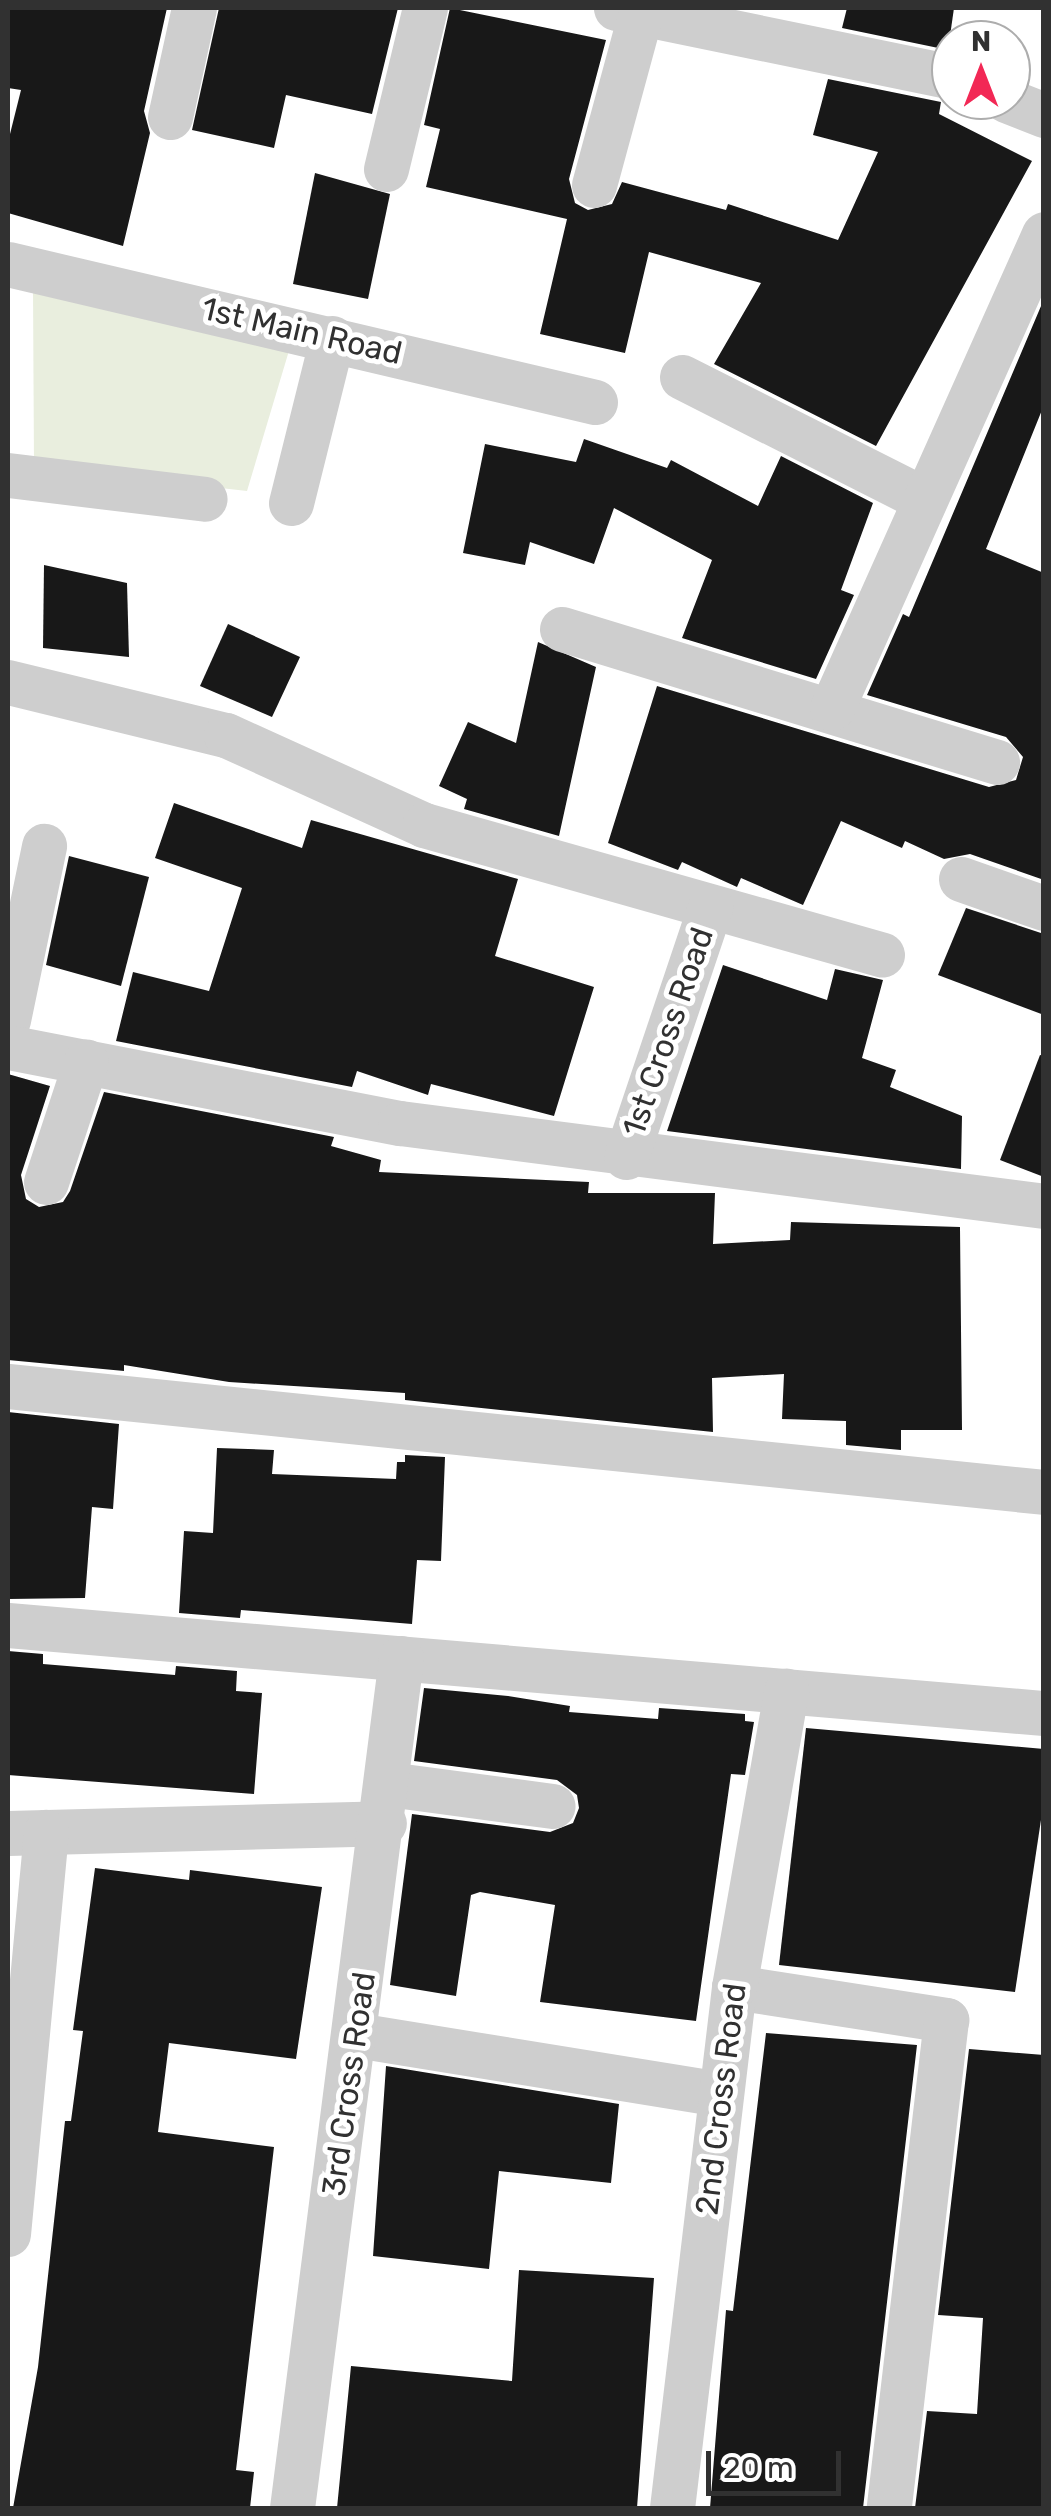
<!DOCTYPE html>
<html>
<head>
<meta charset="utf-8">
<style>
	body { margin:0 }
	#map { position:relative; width:1051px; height:2516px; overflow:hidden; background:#fff; font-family:Rubik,sans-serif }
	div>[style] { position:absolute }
	.green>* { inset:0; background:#e9eede }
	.building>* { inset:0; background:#181818 }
	.minor>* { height:45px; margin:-22.5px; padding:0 22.5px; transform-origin:22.5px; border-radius:22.5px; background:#cecece }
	span { translate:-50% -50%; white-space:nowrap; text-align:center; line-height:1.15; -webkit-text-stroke:10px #fff; paint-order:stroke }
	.street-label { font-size:32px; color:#313131 }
	.frame { position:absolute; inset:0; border:10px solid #313131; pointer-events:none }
	.north { position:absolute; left:931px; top:20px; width:100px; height:100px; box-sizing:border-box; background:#fff; border:2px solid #adadad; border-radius:50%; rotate:0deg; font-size:28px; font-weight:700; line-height:40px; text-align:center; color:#313131 }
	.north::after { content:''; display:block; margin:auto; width:35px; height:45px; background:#f22855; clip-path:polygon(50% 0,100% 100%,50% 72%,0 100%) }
	.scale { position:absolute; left:706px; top:2451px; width:135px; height:45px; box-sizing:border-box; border:5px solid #313131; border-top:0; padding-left:12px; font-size:30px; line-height:35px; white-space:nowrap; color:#313131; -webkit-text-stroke:8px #fff; paint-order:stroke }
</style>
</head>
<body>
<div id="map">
	<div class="green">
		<div style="clip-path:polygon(33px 290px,291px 344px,247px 491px,34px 467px)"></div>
	</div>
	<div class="building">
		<div style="clip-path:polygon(8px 8px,167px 8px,144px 111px,150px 133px,123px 246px,8px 213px,8px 142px,21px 90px,8px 88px)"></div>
		<div style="clip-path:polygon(219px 8px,398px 8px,372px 114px,286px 95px,274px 148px,192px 130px)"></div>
		<div style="clip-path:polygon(450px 8px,606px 40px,569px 179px,575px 203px,588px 210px,612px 204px,622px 182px,726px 210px,728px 204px,838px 240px,878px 152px,813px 135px,828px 79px,941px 102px,939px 114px,1032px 161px,876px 446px,714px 364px,761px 283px,649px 252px,625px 353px,540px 334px,567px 219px,426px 187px,440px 129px,424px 125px)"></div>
		<div style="clip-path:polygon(847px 8px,954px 8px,948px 50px,842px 28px)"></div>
		<div style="clip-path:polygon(315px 173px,390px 194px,368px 299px,293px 284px)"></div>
		<div style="clip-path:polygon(1044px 299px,1044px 405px,986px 549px,1044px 573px,1044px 880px,970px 854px,944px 859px,905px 841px,902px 848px,841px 821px,803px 905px,741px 878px,737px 887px,682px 862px,678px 870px,608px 843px,657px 686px,989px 787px,1016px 780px,1023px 757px,1006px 737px,867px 695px,903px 614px,909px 617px)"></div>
		<div style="clip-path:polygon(584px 439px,667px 468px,671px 460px,758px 506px,781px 456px,873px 503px,841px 590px,854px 595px,816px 679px,682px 638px,712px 560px,614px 508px,594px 564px,530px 542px,525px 565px,463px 553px,485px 444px,576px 462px)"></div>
		<div style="clip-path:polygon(44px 565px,127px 583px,129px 657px,43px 648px)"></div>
		<div style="clip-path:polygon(228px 624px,300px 657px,272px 717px,200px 686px)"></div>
		<div style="clip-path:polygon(538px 642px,596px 667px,559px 836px,464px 809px,467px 799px,439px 786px,468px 722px,516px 743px)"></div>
		<div style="clip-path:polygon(174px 803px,302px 848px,311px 820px,518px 879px,495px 956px,594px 987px,554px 1116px,431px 1084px,428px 1095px,357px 1071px,352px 1087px,116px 1041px,133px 972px,209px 991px,242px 888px,155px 858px)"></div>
		<div style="clip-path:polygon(69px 856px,149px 877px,121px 986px,46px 965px)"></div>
		<div style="clip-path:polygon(966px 908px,1044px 934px,1044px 1015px,938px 975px)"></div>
		<div style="clip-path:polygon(723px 965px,827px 1000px,835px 969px,883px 980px,862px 1058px,896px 1070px,890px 1087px,962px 1116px,961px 1169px,667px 1131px)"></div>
		<div style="clip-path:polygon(1040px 1055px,1044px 1056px,1044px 1177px,1000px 1160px)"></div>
		<div style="clip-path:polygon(8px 1074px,50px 1086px,21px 1175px,26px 1199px,39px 1207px,63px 1202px,70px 1191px,104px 1092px,334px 1137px,331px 1146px,381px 1160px,379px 1172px,589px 1182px,588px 1193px,715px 1193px,713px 1244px,790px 1240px,791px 1222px,960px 1227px,962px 1430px,901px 1430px,901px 1450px,846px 1445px,846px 1421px,782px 1419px,784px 1374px,712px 1378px,713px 1432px,405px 1400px,405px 1393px,229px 1382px,124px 1365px,124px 1371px,8px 1360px)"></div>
		<div style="clip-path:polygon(8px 1412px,119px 1424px,113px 1509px,92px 1507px,85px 1598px,8px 1599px)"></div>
		<div style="clip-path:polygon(217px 1448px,274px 1450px,272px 1474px,396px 1479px,397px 1462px,405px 1462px,405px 1455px,445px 1457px,441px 1561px,417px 1560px,412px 1624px,241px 1610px,240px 1618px,179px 1613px,184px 1531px,213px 1533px)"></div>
		<div style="clip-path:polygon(8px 1651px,43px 1654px,43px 1664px,175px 1675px,176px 1666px,237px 1671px,236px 1691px,262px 1693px,254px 1794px,8px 1775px)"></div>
		<div style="clip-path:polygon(424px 1688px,508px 1696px,570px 1706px,569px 1712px,658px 1719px,659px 1708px,745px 1714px,745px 1721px,754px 1722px,745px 1775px,731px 1774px,696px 2021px,540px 2002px,555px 1905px,480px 1892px,471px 1895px,456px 1996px,390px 1985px,412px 1814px,550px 1832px,573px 1823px,579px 1808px,577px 1795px,557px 1780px,414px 1761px)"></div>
		<div style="clip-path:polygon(806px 1728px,1044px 1749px,1044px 1800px,1015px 1992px,779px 1965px)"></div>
		<div style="clip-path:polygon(95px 1868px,189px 1880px,190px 1870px,322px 1887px,296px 2059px,169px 2043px,158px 2132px,274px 2147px,236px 2470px,254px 2472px,250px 2508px,13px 2508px,38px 2367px,65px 2121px,71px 2121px,83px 2031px,73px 2030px)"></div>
		<div style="clip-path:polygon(766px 2033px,917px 2045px,863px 2508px,710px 2508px,726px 2310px,733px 2311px)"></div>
		<div style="clip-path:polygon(969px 2049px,1044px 2055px,1044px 2508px,915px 2508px,927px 2411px,977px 2414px,983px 2318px,938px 2315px)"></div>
		<div style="clip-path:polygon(386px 2066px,619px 2104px,611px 2183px,499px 2171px,489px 2269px,373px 2256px)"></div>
		<div style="clip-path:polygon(519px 2270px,654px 2278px,637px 2508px,337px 2508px,351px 2366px,512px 2381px)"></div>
	</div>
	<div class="minor">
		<div style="left:616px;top:8px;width:342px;rotate:11.6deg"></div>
		<div style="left:1006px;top:100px;width:41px;rotate:21.5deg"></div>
		<div style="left:170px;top:117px;width:112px;rotate:-77.6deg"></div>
		<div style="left:386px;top:169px;width:166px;rotate:-76.4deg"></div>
		<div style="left:594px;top:185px;width:183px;rotate:-74.8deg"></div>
		<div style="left:8px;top:264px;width:603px;rotate:13.23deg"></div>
		<div style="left:682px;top:377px;width:272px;rotate:26.8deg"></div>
		<div style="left:8px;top:475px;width:198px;rotate:6.9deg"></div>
		<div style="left:291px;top:503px;width:170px;rotate:-76deg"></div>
		<div style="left:562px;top:629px;width:455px;rotate:17deg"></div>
		<div style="left:8px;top:682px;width:224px;rotate:13.7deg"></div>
		<div style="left:226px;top:735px;width:217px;rotate:24.4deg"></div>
		<div style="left:424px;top:825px;width:476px;rotate:15.8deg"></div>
		<div style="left:832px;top:708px;width:519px;rotate:-65.9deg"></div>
		<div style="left:961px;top:879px;width:88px;rotate:19.3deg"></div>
		<div style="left:8px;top:1020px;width:178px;rotate:-78.3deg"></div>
		<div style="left:8px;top:1047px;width:399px;rotate:11deg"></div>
		<div style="left:400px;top:1123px;width:649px;rotate:7.34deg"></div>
		<div style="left:626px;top:1157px;width:264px;rotate:-71.4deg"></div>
		<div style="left:46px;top:1182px;width:127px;rotate:-71.7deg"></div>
		<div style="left:8px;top:1386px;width:1041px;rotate:5.84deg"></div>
		<div style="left:8px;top:1625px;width:1040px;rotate:4.86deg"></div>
		<div style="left:388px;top:1784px;width:166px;rotate:7.6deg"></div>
		<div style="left:8px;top:1833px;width:376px;rotate:-1.5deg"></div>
		<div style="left:734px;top:1987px;width:215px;rotate:8.8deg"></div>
		<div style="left:946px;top:2020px;width:491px;rotate:96.7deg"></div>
		<div style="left:356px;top:2035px;width:369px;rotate:9.2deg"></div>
		<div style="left:8px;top:2234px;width:404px;rotate:-84.6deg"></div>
		<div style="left:292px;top:2508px;width:857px;rotate:-82.69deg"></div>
		<div style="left:672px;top:2508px;width:525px;rotate:-83.21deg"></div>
		<div style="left:734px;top:1987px;width:301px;rotate:-80deg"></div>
	</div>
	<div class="street-label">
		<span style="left:302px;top:331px;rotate:13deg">1st Main Road</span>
		<span style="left:668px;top:1032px;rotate:-71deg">1st Cross Road</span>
		<span style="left:349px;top:2084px;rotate:-82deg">3rd Cross Road</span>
		<span style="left:721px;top:2099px;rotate:-83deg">2nd Cross Road</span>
	</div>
	<div class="frame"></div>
	<div class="north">N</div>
	<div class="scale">20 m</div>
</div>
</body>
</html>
